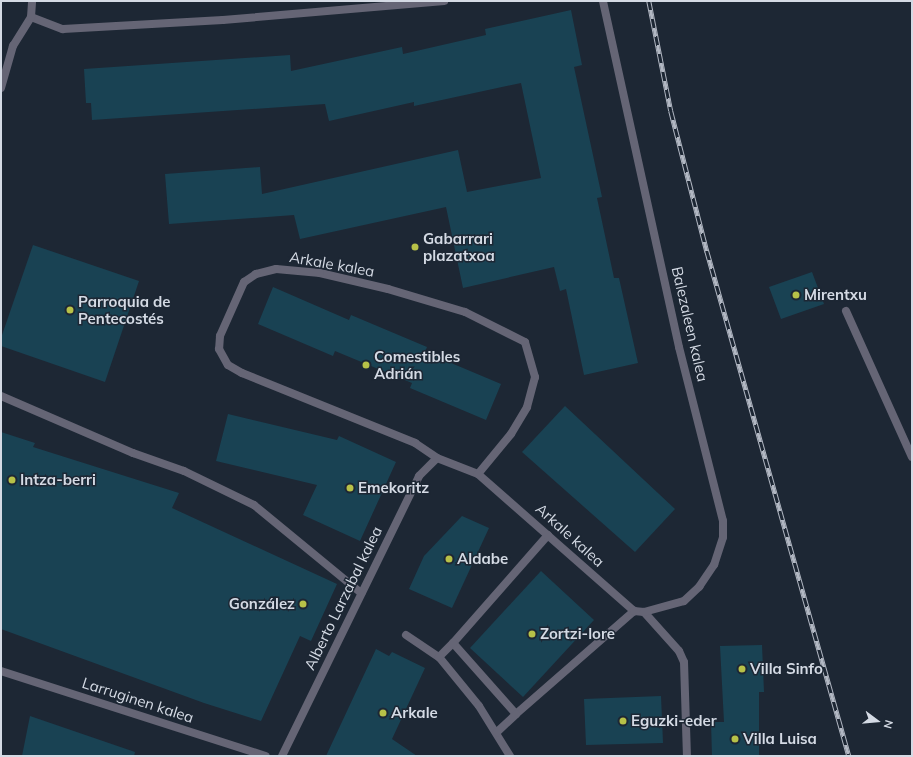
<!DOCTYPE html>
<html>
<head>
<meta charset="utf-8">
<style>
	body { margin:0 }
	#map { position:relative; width:913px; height:757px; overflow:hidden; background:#1d2734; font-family:Mulish,sans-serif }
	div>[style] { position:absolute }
	.building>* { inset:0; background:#194253 }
	.service>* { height:8px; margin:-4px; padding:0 4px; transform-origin:4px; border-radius:4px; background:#656575 }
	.pedestrian>* { height:8px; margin:-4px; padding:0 4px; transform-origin:4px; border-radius:4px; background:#656575 }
	.minor>* { height:8px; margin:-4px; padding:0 4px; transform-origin:4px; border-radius:4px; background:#656575 }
	.rail>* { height:4.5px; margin-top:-2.25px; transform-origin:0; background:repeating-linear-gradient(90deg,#1d2734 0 9px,#b2b8c3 0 18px); box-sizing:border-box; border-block:1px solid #b2b8c3 }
	.dots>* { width:11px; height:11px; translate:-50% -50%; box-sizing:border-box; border:2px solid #1d2734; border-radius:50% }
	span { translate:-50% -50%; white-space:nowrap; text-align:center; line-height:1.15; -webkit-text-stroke:3px #1d2734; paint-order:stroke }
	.poi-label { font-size:15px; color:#d4dae4; font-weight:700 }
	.left { translate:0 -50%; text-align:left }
	.right { translate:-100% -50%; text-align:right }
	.street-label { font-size:15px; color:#d4dae4 }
	.frame { position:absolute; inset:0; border:2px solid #d4dae4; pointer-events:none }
	.north { position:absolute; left:857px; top:701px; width:40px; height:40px; -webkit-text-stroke:3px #1d2734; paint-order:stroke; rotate:106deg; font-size:11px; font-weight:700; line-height:16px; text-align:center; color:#d4dae4 }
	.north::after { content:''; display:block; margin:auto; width:14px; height:18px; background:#d4dae4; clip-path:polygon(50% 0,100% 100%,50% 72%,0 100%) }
</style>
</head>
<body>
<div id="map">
	<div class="building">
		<div style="clip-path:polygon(571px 10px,582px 65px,574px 67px,602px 197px,597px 198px,614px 278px,619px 278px,638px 363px,584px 375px,566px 289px,560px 291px,554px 267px,463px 288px,446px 207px,300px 239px,294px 215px,169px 224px,165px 174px,260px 167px,262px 194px,458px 150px,467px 192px,541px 178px,521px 83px,414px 106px,414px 102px,329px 121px,325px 104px,92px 120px,91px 103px,86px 103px,84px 69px,290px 55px,291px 71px,402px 47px,403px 54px,486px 35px,485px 29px)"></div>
		<div style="clip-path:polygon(33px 245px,139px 281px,105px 382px,1px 346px,1px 338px)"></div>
		<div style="clip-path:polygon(812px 272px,824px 304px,781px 319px,769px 287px)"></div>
		<div style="clip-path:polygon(273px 287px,349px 320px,351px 315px,427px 347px,425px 352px,501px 384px,486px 420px,410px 388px,412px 383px,335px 351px,333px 356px,258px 324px)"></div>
		<div style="clip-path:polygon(565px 406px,675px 509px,635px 552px,522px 452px)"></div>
		<div style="clip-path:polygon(228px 414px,337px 440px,339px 436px,396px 462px,360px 541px,303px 515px,317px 485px,216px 461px)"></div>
		<div style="clip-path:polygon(1px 432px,35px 443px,33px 447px,179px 493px,172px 508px,337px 584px,311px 641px,300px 636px,261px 721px,204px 703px,1px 629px)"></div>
		<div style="clip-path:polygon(462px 516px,489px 528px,452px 608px,409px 589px,424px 556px)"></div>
		<div style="clip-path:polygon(541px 571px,594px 620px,523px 697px,470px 648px)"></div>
		<div style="clip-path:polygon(762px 645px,764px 692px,759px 692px,759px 756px,712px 756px,711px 722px,724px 722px,720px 646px)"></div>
		<div style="clip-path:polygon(376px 649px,389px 656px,392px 652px,425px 668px,392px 739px,417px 756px,326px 756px)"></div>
		<div style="clip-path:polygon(661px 696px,663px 743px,586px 745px,584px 699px)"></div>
		<div style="clip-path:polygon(30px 716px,135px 752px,134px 756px,22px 756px)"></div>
	</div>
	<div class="service">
		<div style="left:846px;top:311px;width:160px;rotate:65.7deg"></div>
		<div style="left:548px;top:535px;width:144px;rotate:131.3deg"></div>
		<div style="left:453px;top:643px;width:95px;rotate:48.4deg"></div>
		<div style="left:516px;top:714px;width:157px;rotate:-41.1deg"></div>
	</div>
	<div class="pedestrian">
		<div style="left:1px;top:396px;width:144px;rotate:23.4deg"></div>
		<div style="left:133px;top:453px;width:54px;rotate:19.4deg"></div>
		<div style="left:184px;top:471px;width:78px;rotate:25.9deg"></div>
		<div style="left:254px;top:505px;width:139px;rotate:39.4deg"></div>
		<div style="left:644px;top:612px;width:52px;rotate:48.1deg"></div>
		<div style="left:679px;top:651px;width:12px;rotate:66deg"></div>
		<div style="left:684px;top:662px;width:94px;rotate:88.2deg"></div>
		<div style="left:406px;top:635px;width:40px;rotate:34deg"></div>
		<div style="left:439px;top:657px;width:63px;rotate:50.8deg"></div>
		<div style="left:479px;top:706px;width:59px;rotate:58.2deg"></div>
		<div style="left:439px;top:657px;width:20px;rotate:-45deg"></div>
		<div style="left:497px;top:732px;width:26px;rotate:-43deg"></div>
	</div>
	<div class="minor">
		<div style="left:31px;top:17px;width:34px;rotate:21deg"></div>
		<div style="left:63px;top:29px;width:160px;rotate:-3.2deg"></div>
		<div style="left:223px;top:20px;width:222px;rotate:-4.9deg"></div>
		<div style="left:1px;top:88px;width:44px;rotate:-74.1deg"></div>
		<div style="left:13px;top:46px;width:34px;rotate:-58deg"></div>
		<div style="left:31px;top:17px;width:16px;rotate:-86deg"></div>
		<div style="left:478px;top:474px;width:52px;rotate:-50.5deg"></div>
		<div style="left:511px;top:434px;width:31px;rotate:-59deg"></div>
		<div style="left:527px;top:407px;width:31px;rotate:-75deg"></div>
		<div style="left:535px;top:377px;width:36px;rotate:-106deg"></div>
		<div style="left:525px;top:342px;width:67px;rotate:-153.4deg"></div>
		<div style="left:465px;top:312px;width:80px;rotate:-163.4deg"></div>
		<div style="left:388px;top:289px;width:70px;rotate:-166.8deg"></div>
		<div style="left:320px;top:273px;width:44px;rotate:-174.8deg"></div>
		<div style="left:276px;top:269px;width:21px;rotate:166deg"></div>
		<div style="left:256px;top:274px;width:14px;rotate:146deg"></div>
		<div style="left:244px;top:282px;width:59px;rotate:114deg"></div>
		<div style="left:220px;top:336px;width:13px;rotate:94deg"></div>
		<div style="left:219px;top:349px;width:18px;rotate:61deg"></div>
		<div style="left:228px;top:365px;width:16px;rotate:30deg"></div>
		<div style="left:242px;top:373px;width:187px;rotate:22deg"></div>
		<div style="left:415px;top:443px;width:27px;rotate:34deg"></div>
		<div style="left:437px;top:458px;width:44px;rotate:21.3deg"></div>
		<div style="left:478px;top:474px;width:208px;rotate:41.3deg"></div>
		<div style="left:634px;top:611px;width:10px;rotate:6deg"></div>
		<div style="left:644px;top:612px;width:41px;rotate:-15.4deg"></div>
		<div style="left:684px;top:601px;width:21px;rotate:-43deg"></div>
		<div style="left:699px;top:587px;width:27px;rotate:-56deg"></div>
		<div style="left:714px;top:565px;width:29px;rotate:-72deg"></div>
		<div style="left:723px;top:537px;width:16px;rotate:-90deg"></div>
		<div style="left:723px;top:521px;width:179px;rotate:-104.2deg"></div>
		<div style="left:679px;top:347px;width:354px;rotate:-102.4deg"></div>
		<div style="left:1px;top:671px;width:278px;rotate:17.8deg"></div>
		<div style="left:282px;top:756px;width:312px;rotate:-63.9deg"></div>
		<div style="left:419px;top:476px;width:25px;rotate:-45deg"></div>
	</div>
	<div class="rail">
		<div style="left:649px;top:1px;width:112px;rotate:78.7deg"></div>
		<div style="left:671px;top:111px;width:145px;rotate:75.6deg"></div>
		<div style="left:707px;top:251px;width:525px;rotate:74.29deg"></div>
	</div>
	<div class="dots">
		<div style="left:415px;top:247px;background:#b7c148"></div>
		<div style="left:796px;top:295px;background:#b7c148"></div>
		<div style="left:70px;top:310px;background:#b7c148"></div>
		<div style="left:366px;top:365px;background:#b7c148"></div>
		<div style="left:12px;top:480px;background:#b7c148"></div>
		<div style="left:350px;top:488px;background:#b7c148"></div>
		<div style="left:449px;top:559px;background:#b7c148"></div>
		<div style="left:303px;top:604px;background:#b7c148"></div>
		<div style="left:532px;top:634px;background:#b7c148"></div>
		<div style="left:742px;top:669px;background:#b7c148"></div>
		<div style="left:383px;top:713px;background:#b7c148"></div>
		<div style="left:623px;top:721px;background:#b7c148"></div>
		<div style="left:735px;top:739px;background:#b7c148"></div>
	</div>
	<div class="poi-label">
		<span class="left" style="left:423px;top:247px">Gabarrari<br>plazatxoa</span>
		<span class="left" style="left:804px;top:295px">Mirentxu</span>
		<span class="left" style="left:78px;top:310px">Parroquia de<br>Pentecostés</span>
		<span class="left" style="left:374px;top:365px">Comestibles<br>Adrián</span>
		<span class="left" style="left:20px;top:480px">Intza-berri</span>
		<span class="left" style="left:358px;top:488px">Emekoritz</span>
		<span class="left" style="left:457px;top:559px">Aldabe</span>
		<span class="right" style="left:295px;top:604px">González</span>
		<span class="left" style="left:540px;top:634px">Zortzi-lore</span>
		<span class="left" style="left:750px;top:669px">Villa Sinfo</span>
		<span class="left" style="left:391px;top:713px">Arkale</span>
		<span class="left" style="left:631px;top:721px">Eguzki-eder</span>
		<span class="left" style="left:743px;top:739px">Villa Luisa</span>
	</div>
	<div class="street-label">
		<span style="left:332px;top:264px;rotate:10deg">Arkale kalea</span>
		<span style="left:690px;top:324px;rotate:77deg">Balezaleen kalea</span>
		<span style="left:570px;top:535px;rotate:42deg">Arkale kalea</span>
		<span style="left:343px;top:598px;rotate:-64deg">Alberto Larzabal kalea</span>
		<span style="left:138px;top:700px;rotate:18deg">Larruginen kalea</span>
	</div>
	<div class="frame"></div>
	<div class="north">N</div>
</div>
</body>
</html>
